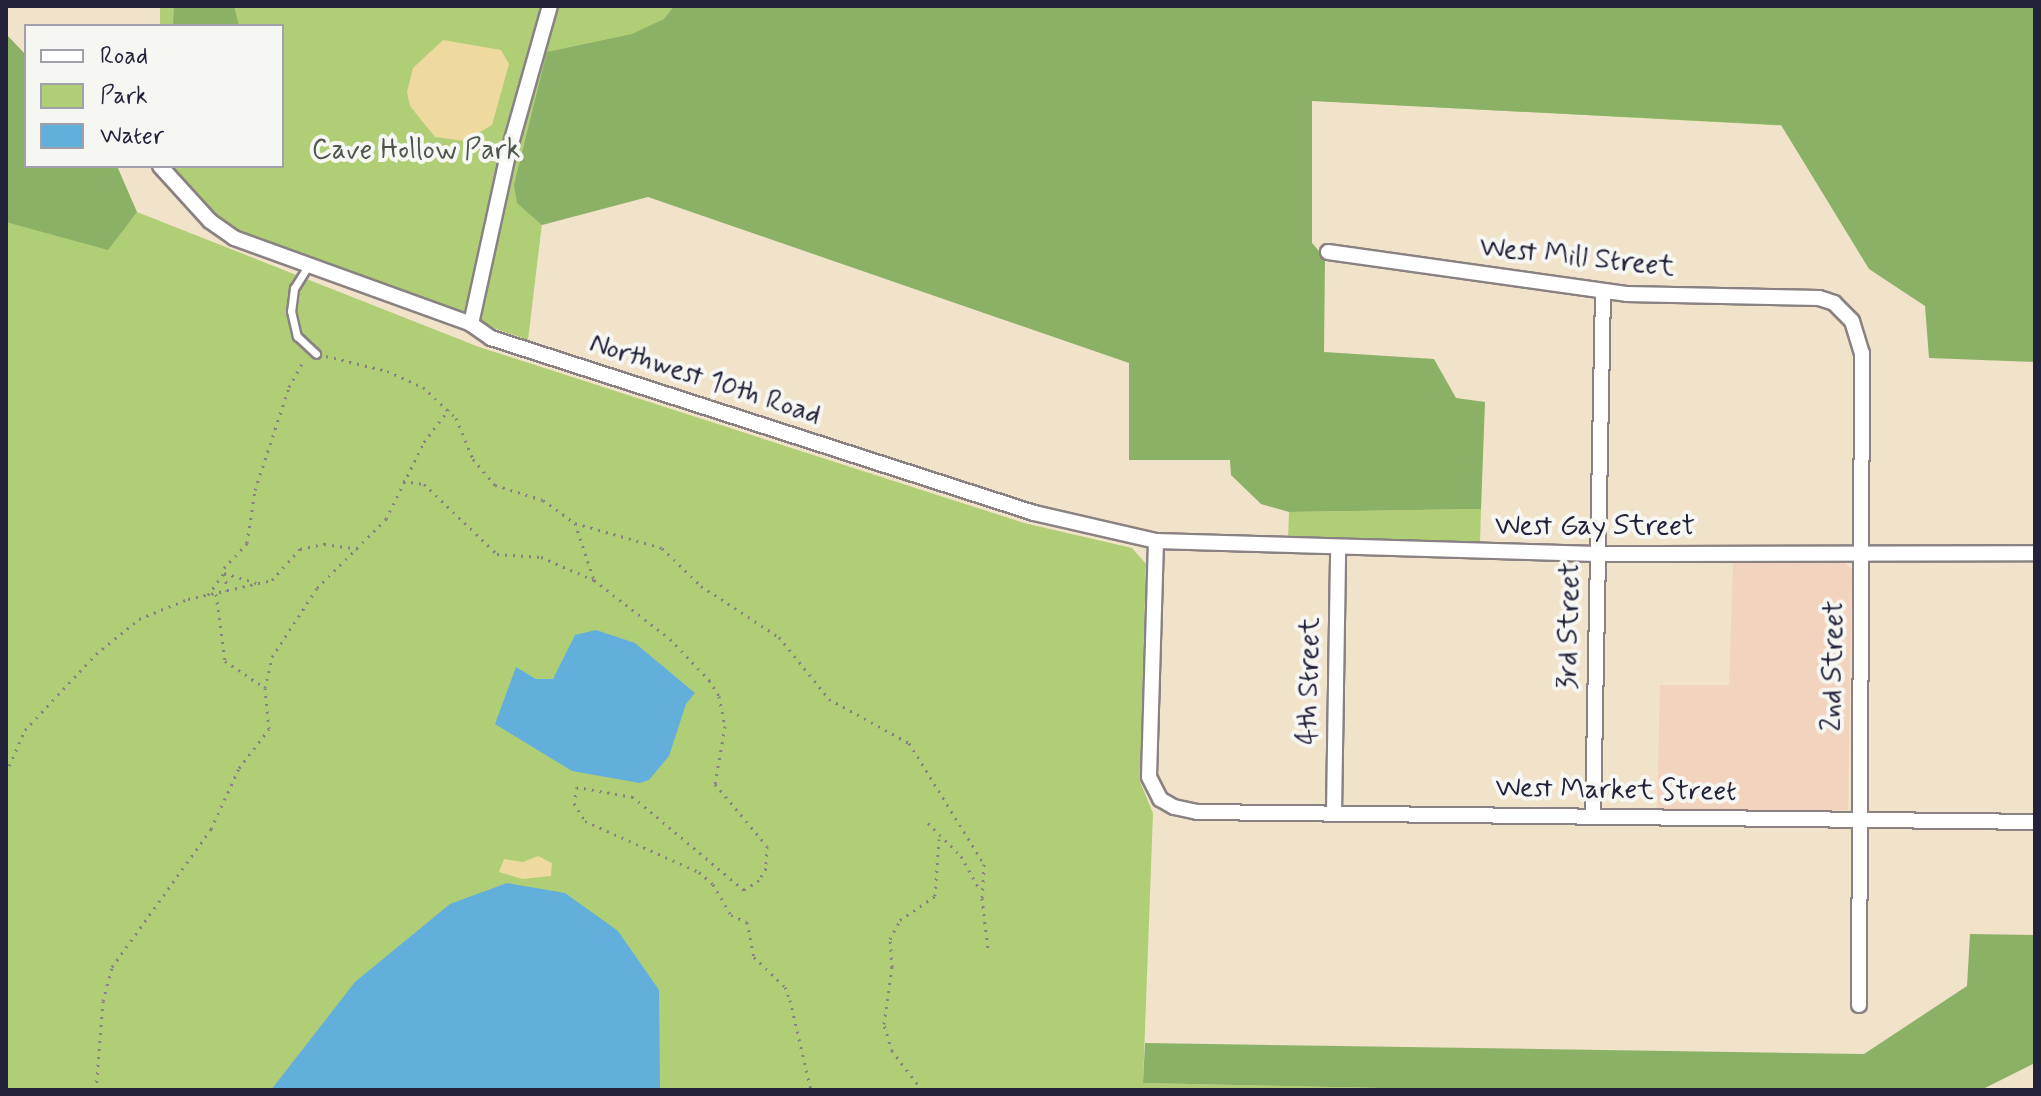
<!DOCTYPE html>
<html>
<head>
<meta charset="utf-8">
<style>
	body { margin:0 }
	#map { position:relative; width:2041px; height:1096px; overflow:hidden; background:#f1e3c9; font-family:Mynerve,sans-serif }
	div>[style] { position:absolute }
	.built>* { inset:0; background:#f2d4be }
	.green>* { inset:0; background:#afce76 }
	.forest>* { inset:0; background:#8bb167 }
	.sand>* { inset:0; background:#eeda9e }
	.water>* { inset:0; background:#63afdc }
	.path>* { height:3px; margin-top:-1.5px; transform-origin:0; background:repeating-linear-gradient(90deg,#8a8282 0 2px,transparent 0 8px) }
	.roads { filter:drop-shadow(2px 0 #8a8282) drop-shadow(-2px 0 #8a8282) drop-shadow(0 2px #8a8282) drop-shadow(0 -2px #8a8282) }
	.lane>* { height:7px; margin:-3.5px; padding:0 3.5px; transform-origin:3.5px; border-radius:3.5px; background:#fff }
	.street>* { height:14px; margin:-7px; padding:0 7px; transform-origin:7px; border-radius:7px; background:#fff }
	span { translate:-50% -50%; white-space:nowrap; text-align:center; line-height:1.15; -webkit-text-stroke:8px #f6f6f2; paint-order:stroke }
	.park-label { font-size:28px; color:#4c564d }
	.street-label { font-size:28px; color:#22223b }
	.frame { position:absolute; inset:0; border:8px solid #22223b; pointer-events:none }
	.legend { position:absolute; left:24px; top:24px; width:260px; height:144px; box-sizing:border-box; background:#f6f6f2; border:2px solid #a1a1a9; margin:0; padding:10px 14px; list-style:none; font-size:24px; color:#22223b }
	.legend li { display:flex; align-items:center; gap:16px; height:40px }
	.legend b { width:40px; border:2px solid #a1a1a9 }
</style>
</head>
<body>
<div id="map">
	<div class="built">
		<div style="clip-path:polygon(1844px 561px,1852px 570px,1848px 810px,1657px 813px,1660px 685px,1729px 685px,1733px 563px)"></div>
	</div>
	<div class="green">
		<div style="clip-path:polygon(160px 6px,2035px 6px,2035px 139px,1132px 91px,559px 82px,528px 340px,234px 238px,160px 166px,282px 166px,282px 26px,160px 26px)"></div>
		<div style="clip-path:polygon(6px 169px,137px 212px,479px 347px,1024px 523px,1132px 548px,1146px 564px,1140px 782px,1153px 813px,1143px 1083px,1480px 1090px,6px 1090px)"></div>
		<div style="clip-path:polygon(1481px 509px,1480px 543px,1288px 540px,1289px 512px)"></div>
	</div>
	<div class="forest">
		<div style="clip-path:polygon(174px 6px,234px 6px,239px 26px,173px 26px)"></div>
		<div style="clip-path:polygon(674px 6px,2035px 6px,2035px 362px,1929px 358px,1925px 306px,1869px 269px,1781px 125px,1312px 101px,1312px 243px,1325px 258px,1324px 352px,1434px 359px,1456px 398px,1485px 402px,1481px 509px,1289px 512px,1261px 504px,1231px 475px,1230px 460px,1129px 460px,1129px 363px,648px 197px,542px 225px,517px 203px,514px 185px,547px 52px,632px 34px,664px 19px)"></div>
		<div style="clip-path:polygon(6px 34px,26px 55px,26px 166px,117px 166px,137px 212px,108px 250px,6px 222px)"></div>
		<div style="clip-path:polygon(1970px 934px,2035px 935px,2035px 1063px,1981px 1090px,1480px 1090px,1143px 1083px,1145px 1043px,1864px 1054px,1967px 986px)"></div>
	</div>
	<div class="sand">
		<div style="clip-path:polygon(443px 40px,501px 50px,509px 64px,492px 125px,465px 141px,435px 137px,410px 106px,407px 92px,413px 68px)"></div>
		<div style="clip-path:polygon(538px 856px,552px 863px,551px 876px,522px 879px,499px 872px,504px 859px,523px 862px)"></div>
	</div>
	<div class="water">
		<div style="clip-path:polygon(596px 630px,635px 643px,695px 693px,686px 704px,669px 756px,649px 780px,640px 783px,572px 771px,495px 724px,516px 667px,536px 679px,553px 679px,575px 635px)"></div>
		<div style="clip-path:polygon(507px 883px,565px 893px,618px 931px,659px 990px,660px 1090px,271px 1090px,355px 982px,450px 904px)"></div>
	</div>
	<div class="path">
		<div style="left:326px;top:356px;width:63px;rotate:13.8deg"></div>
		<div style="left:387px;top:371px;width:39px;rotate:24deg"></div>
		<div style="left:423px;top:387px;width:45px;rotate:43.2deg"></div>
		<div style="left:456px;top:418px;width:44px;rotate:67.5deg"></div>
		<div style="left:473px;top:459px;width:34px;rotate:50deg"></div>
		<div style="left:495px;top:485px;width:50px;rotate:17.4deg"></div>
		<div style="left:543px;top:500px;width:39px;rotate:36deg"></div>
		<div style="left:575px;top:523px;width:91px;rotate:16deg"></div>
		<div style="left:662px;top:548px;width:54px;rotate:44.3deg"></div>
		<div style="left:701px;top:586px;width:93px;rotate:33.2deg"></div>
		<div style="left:779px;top:637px;width:80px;rotate:51.1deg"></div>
		<div style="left:829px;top:699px;width:91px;rotate:28.8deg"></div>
		<div style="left:909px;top:743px;width:142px;rotate:58.2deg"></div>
		<div style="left:984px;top:864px;width:34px;rotate:93deg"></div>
		<div style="left:982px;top:898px;width:51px;rotate:83.3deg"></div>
		<div style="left:403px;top:481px;width:21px;rotate:8deg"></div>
		<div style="left:424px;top:484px;width:101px;rotate:43.8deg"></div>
		<div style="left:497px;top:554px;width:44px;rotate:3.9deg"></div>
		<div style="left:541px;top:557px;width:58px;rotate:23.5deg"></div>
		<div style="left:594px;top:580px;width:96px;rotate:37.8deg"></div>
		<div style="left:670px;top:639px;width:57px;rotate:46.4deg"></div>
		<div style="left:709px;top:680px;width:19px;rotate:58deg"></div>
		<div style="left:719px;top:696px;width:31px;rotate:79deg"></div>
		<div style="left:725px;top:726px;width:59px;rotate:99.8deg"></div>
		<div style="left:715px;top:784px;width:81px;rotate:50deg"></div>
		<div style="left:767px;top:846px;width:22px;rotate:93deg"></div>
		<div style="left:766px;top:868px;width:14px;rotate:120deg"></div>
		<div style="left:759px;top:880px;width:18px;rotate:146deg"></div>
		<div style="left:744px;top:890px;width:145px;rotate:-140deg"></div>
		<div style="left:633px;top:797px;width:57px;rotate:-169.9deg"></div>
		<div style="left:577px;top:787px;width:16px;rotate:101deg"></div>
		<div style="left:574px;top:803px;width:21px;rotate:59deg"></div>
		<div style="left:585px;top:821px;width:125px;rotate:24.1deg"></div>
		<div style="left:699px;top:872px;width:18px;rotate:41deg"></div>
		<div style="left:713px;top:884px;width:36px;rotate:60deg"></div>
		<div style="left:731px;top:915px;width:17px;rotate:24deg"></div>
		<div style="left:747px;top:922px;width:36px;rotate:79deg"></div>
		<div style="left:754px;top:957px;width:43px;rotate:44.1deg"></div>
		<div style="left:785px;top:987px;width:14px;rotate:69deg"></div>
		<div style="left:790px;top:1000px;width:92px;rotate:76.9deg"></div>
		<div style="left:575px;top:523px;width:60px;rotate:71.6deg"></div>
		<div style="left:227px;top:591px;width:23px;rotate:-97deg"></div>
		<div style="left:224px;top:568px;width:34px;rotate:-47deg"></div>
		<div style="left:247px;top:543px;width:54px;rotate:-81.4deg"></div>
		<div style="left:255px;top:490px;width:108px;rotate:-71.7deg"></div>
		<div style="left:289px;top:387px;width:31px;rotate:-61deg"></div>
		<div style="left:216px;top:594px;width:68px;rotate:82.3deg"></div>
		<div style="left:225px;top:661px;width:48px;rotate:34deg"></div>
		<div style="left:208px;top:595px;width:27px;rotate:-54deg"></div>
		<div style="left:224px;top:573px;width:34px;rotate:17deg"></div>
		<div style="left:6px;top:773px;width:47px;rotate:-66.2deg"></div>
		<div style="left:25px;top:730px;width:104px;rotate:-46.9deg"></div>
		<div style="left:96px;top:654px;width:55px;rotate:-39.1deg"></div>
		<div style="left:139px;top:619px;width:53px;rotate:-22.2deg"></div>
		<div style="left:188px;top:599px;width:86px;rotate:-12.7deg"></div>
		<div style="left:272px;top:580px;width:42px;rotate:-47.9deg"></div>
		<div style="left:300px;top:549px;width:25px;rotate:-12deg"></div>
		<div style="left:324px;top:544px;width:34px;rotate:8deg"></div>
		<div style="left:928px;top:823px;width:47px;rotate:45deg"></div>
		<div style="left:961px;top:856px;width:39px;rotate:61deg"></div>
		<div style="left:96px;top:1090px;width:89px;rotate:-85.5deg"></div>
		<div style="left:103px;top:1001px;width:35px;rotate:-75deg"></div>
		<div style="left:112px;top:967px;width:170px;rotate:-54.3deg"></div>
		<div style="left:211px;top:829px;width:67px;rotate:-65.3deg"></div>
		<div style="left:239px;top:768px;width:49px;rotate:-52.4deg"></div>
		<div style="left:269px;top:729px;width:41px;rotate:-95.6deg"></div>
		<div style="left:265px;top:688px;width:32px;rotate:-77deg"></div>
		<div style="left:272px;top:657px;width:82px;rotate:-56.9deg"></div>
		<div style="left:317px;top:588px;width:98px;rotate:-45deg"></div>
		<div style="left:386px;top:519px;width:86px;rotate:-63.7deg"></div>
		<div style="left:424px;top:442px;width:41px;rotate:-52.9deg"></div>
		<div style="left:922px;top:1090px;width:49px;rotate:-127.6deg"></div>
		<div style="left:892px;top:1051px;width:28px;rotate:-107deg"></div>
		<div style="left:884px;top:1024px;width:58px;rotate:-82deg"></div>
		<div style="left:892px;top:967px;width:28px;rotate:-94deg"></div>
		<div style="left:890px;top:939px;width:21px;rotate:-62deg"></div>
		<div style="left:900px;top:920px;width:42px;rotate:-34.4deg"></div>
		<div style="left:935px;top:896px;width:57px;rotate:-86deg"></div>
	</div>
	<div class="roads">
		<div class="lane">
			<div style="left:308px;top:266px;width:26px;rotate:122deg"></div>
			<div style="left:294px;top:288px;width:23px;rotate:97deg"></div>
			<div style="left:291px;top:311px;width:26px;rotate:77deg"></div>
			<div style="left:297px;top:336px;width:26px;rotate:43deg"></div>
		</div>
		<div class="street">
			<div style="left:160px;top:166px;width:74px;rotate:47.7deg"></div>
			<div style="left:210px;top:221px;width:29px;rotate:35deg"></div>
			<div style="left:234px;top:238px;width:252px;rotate:19.9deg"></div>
			<div style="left:471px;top:324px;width:24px;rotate:35deg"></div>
			<div style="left:491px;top:338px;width:571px;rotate:17.86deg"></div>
			<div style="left:1034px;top:513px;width:125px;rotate:12.9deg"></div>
			<div style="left:1156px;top:541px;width:441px;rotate:1.7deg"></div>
			<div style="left:1597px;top:554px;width:438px;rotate:-0.1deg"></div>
			<div style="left:1328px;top:252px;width:301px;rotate:8deg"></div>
			<div style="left:1626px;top:294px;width:193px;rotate:1.2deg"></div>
			<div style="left:1819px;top:298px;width:16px;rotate:18deg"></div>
			<div style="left:1834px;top:303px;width:25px;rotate:45deg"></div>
			<div style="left:1852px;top:321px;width:34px;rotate:73deg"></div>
			<div style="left:1862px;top:353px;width:652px;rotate:90.26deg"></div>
			<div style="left:471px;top:324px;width:174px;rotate:-77.7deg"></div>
			<div style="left:508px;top:154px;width:154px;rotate:-74.2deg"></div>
			<div style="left:1156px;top:541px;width:236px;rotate:91.7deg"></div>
			<div style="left:1149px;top:777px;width:25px;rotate:63deg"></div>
			<div style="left:1160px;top:799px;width:16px;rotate:30deg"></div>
			<div style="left:1174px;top:807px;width:24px;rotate:12deg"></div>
			<div style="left:1197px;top:812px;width:838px;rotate:0.68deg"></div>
			<div style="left:1334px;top:813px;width:264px;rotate:-89.1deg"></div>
			<div style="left:1593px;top:817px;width:526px;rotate:-88.91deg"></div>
		</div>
	</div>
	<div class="park-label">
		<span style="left:416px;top:151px">Cave Hollow Park</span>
	</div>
	<div class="street-label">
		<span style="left:1577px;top:258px;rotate:6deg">West Mill Street</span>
		<span style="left:705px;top:380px;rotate:18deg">Northwest 10th Road</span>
		<span style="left:1595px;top:527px">West Gay Street</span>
		<span style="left:1570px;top:626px;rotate:-89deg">3rd Street</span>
		<span style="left:1834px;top:666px;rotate:-89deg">2nd Street</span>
		<span style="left:1310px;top:681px;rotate:-89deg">4th Street</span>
		<span style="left:1616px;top:791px;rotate:1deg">West Market Street</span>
	</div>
	<div class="frame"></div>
	<ul class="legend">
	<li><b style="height:10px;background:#fff"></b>Road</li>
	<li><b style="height:22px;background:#afce76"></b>Park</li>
	<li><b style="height:22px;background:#63afdc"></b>Water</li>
	</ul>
</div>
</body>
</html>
